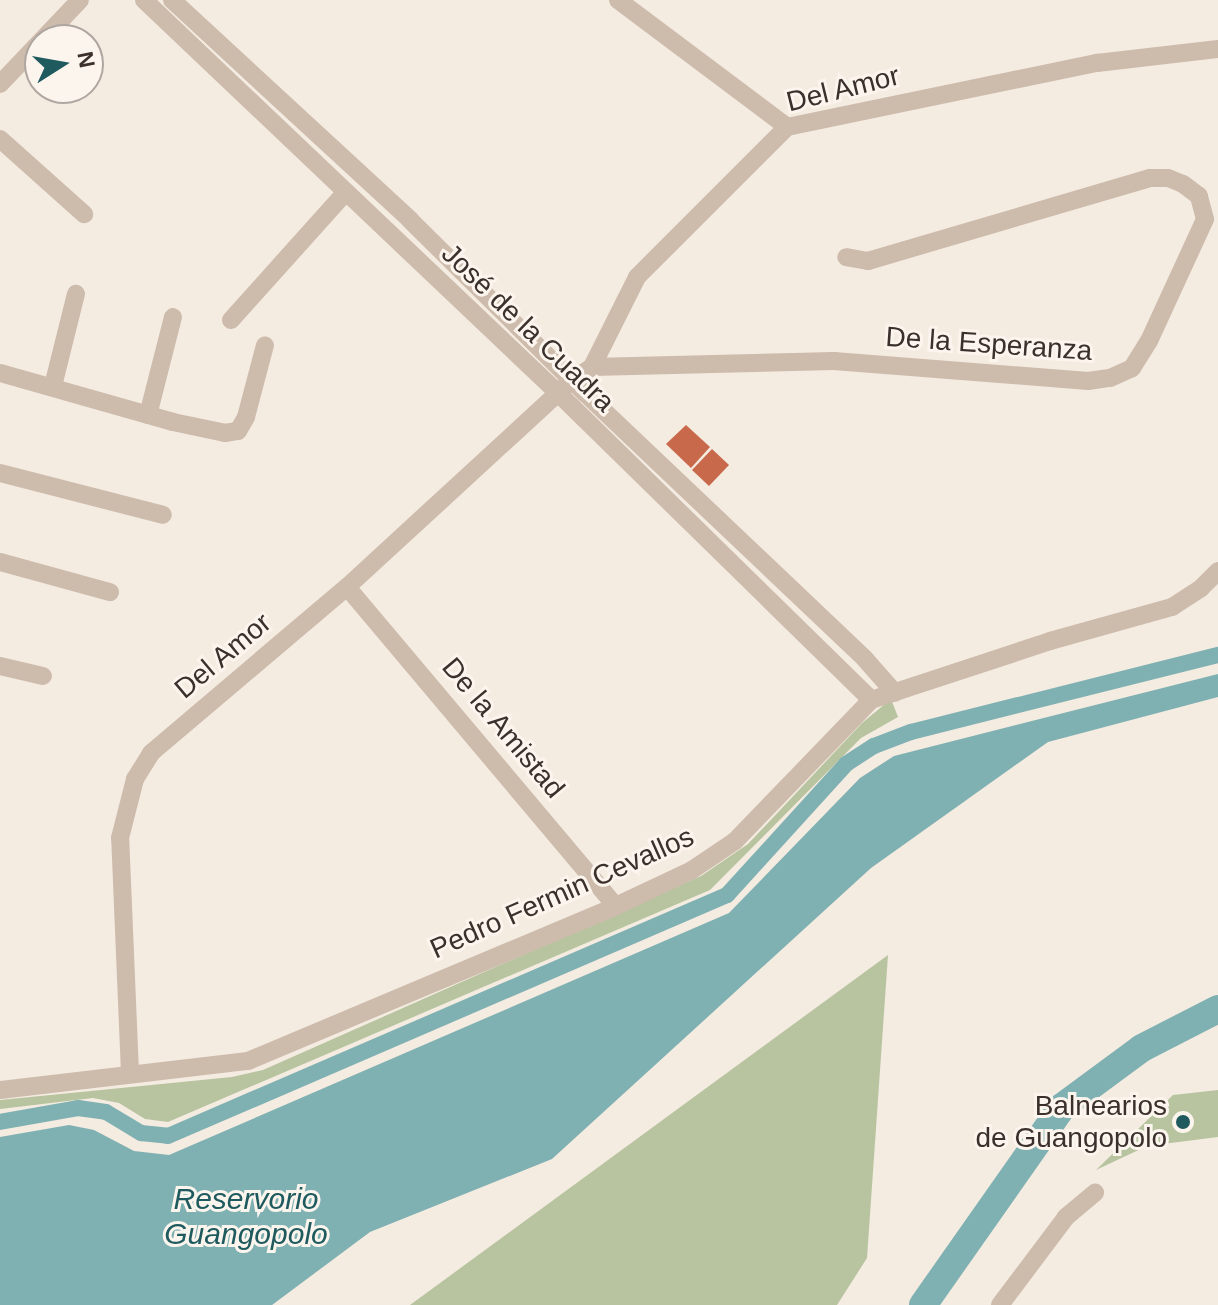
<!DOCTYPE html>
<html>
<head>
<meta charset="utf-8">
<style>
	body { margin:0 }
	#map { position:relative; width:1218px; height:1305px; overflow:hidden; background:#f4ebe1; font-family:Arial,sans-serif }
	div>[style] { position:absolute }
	.green>* { inset:0; background:#b8c4a0 }
	.water>* { inset:0; background:#7fb0b2 }
	.canal>* { height:16px; margin:-8px; padding:0 8px; transform-origin:8px; border-radius:8px; background:#7fb0b2 }
	.river>* { height:28px; margin:-14px; padding:0 14px; transform-origin:14px; border-radius:14px; background:#7fb0b2 }
	.building>* { inset:0; background:#c8694b }
	.minor>* { height:18px; margin:-9px; padding:0 9px; transform-origin:9px; border-radius:9px; background:#cdbbac }
	.dots>* { width:22px; height:22px; translate:-50% -50%; box-sizing:border-box; border:4px solid #fbf5ee; border-radius:50% }
	span { translate:-50% -50%; white-space:nowrap; text-align:center; line-height:1.15; -webkit-text-stroke:6px #fbf5ee; paint-order:stroke }
	.street-label { font-size:28px; color:#3b302b }
	.poi-label { font-size:28px; color:#3b302b }
	.right { translate:-100% -50%; text-align:right }
	.water-label { font-size:30px; color:#1f5a5e; font-style:italic }
	.north { position:absolute; left:24px; top:24px; width:80px; height:80px; box-sizing:border-box; background:#fbf5ee; border:2px solid #aea6a0; border-radius:50%; rotate:79deg; font-size:22px; font-weight:700; line-height:32px; text-align:center; color:#3b302b }
	.north::after { content:''; display:block; margin:auto; width:28px; height:36px; background:#1f5a5e; clip-path:polygon(50% 0,100% 100%,50% 72%,0 100%) }
</style>
</head>
<body>
<div id="map">
	<div class="green">
		<div style="clip-path:polygon(891px 699px,898px 717px,861px 738px,710px 890px,168px 1122px,145px 1119px,119px 1103px,93px 1098px,0 1109px,0 1100px,232px 1077px,263px 1070px,701px 876px,748px 844px,862px 723px)"></div>
		<div style="clip-path:polygon(888px 955px,867px 1258px,837px 1305px,410px 1305px)"></div>
		<div style="clip-path:polygon(1218px 1090px,1218px 1137px,1147px 1146px,1096px 1170px,1173px 1095px)"></div>
	</div>
	<div class="water">
		<div style="clip-path:polygon(1218px 674px,1218px 697px,1048px 742px,871px 868px,552px 1159px,370px 1232px,272px 1305px,0 1305px,0 1137px,69px 1125px,94px 1130px,134px 1151px,169px 1155px,729px 913px,860px 778px,894px 756px)"></div>
	</div>
	<div class="canal">
		<div style="left:0;top:1122px;width:79px;rotate:-10.2deg"></div>
		<div style="left:78px;top:1108px;width:28px;rotate:8deg"></div>
		<div style="left:106px;top:1112px;width:41px;rotate:31deg"></div>
		<div style="left:141px;top:1133px;width:27px;rotate:6deg"></div>
		<div style="left:168px;top:1136px;width:609px;rotate:-23.32deg"></div>
		<div style="left:727px;top:895px;width:177px;rotate:-47.7deg"></div>
		<div style="left:846px;top:764px;width:33px;rotate:-33deg"></div>
		<div style="left:874px;top:746px;width:40px;rotate:-21deg"></div>
		<div style="left:911px;top:732px;width:317px;rotate:-14.1deg"></div>
	</div>
	<div class="river">
		<div style="left:923px;top:1305px;width:242px;rotate:-54.9deg"></div>
		<div style="left:1062px;top:1107px;width:99px;rotate:-36.4deg"></div>
		<div style="left:1142px;top:1048px;width:85px;rotate:-27.2deg"></div>
	</div>
	<div class="building">
		<div style="clip-path:polygon(686px 425px,710px 447px,691px 468px,666px 444px)"></div>
		<div style="clip-path:polygon(712px 449px,729px 465px,709px 486px,692px 470px)"></div>
	</div>
	<div class="minor">
		<div style="left:144px;top:0;width:572px;rotate:43.51deg"></div>
		<div style="left:559px;top:394px;width:437px;rotate:44.4deg"></div>
		<div style="left:172px;top:0;width:324px;rotate:42.7deg"></div>
		<div style="left:410px;top:220px;width:247px;rotate:44.7deg"></div>
		<div style="left:586px;top:394px;width:385px;rotate:43.5deg"></div>
		<div style="left:865px;top:659px;width:45px;rotate:48.6deg"></div>
		<div style="left:618px;top:0;width:211px;rotate:36.9deg"></div>
		<div style="left:42px;top:40px;width:55px;rotate:-46.5deg"></div>
		<div style="left:0;top:84px;width:58px;rotate:-46.4deg"></div>
		<div style="left:0;top:139px;width:113px;rotate:41.8deg"></div>
		<div style="left:231px;top:320px;width:171px;rotate:-48.1deg"></div>
		<div style="left:592px;top:367px;width:101px;rotate:-63.4deg"></div>
		<div style="left:637px;top:277px;width:212px;rotate:-45deg"></div>
		<div style="left:787px;top:127px;width:317px;rotate:-11.7deg"></div>
		<div style="left:1097px;top:63px;width:122px;rotate:-6.6deg"></div>
		<div style="left:0;top:373px;width:180px;rotate:15.8deg"></div>
		<div style="left:173px;top:422px;width:53px;rotate:11.9deg"></div>
		<div style="left:225px;top:433px;width:13px;rotate:-9deg"></div>
		<div style="left:238px;top:431px;width:16px;rotate:-60deg"></div>
		<div style="left:246px;top:417px;width:74px;rotate:-75.2deg"></div>
		<div style="left:53px;top:386px;width:95px;rotate:-76deg"></div>
		<div style="left:148px;top:415px;width:101px;rotate:-75.7deg"></div>
		<div style="left:0;top:473px;width:168px;rotate:14.4deg"></div>
		<div style="left:0;top:562px;width:114px;rotate:15.3deg"></div>
		<div style="left:347px;top:587px;width:417px;rotate:49.9deg"></div>
		<div style="left:0;top:666px;width:44px;rotate:13.1deg"></div>
		<div style="left:130px;top:1073px;width:235px;rotate:-92.4deg"></div>
		<div style="left:120px;top:838px;width:61px;rotate:-75.7deg"></div>
		<div style="left:135px;top:779px;width:31px;rotate:-58deg"></div>
		<div style="left:151px;top:753px;width:257px;rotate:-40.3deg"></div>
		<div style="left:347px;top:587px;width:306px;rotate:-42.6deg"></div>
		<div style="left:572px;top:380px;width:24px;rotate:-33deg"></div>
		<div style="left:592px;top:367px;width:242px;rotate:-1.4deg"></div>
		<div style="left:834px;top:361px;width:255px;rotate:4.5deg"></div>
		<div style="left:1088px;top:381px;width:22px;rotate:-8deg"></div>
		<div style="left:1110px;top:378px;width:24px;rotate:-24deg"></div>
		<div style="left:1132px;top:368px;width:32px;rotate:-58deg"></div>
		<div style="left:1149px;top:341px;width:134px;rotate:-65.3deg"></div>
		<div style="left:1205px;top:219px;width:24px;rotate:-105deg"></div>
		<div style="left:1199px;top:196px;width:20px;rotate:-143deg"></div>
		<div style="left:1183px;top:184px;width:16px;rotate:-158deg"></div>
		<div style="left:1168px;top:178px;width:18px;rotate:180deg"></div>
		<div style="left:1150px;top:178px;width:294px;rotate:163.6deg"></div>
		<div style="left:868px;top:261px;width:22px;rotate:-170deg"></div>
		<div style="left:0;top:1090px;width:250px;rotate:-6.7deg"></div>
		<div style="left:248px;top:1061px;width:399px;rotate:-22.8deg"></div>
		<div style="left:616px;top:906px;width:84px;rotate:-25.3deg"></div>
		<div style="left:692px;top:870px;width:52px;rotate:-34deg"></div>
		<div style="left:735px;top:841px;width:196px;rotate:-46deg"></div>
		<div style="left:871px;top:700px;width:188px;rotate:-18.2deg"></div>
		<div style="left:1050px;top:641px;width:127px;rotate:-15.6deg"></div>
		<div style="left:1172px;top:607px;width:35px;rotate:-33deg"></div>
		<div style="left:1201px;top:588px;width:24px;rotate:-45deg"></div>
		<div style="left:1000px;top:1305px;width:110px;rotate:-53.1deg"></div>
		<div style="left:1066px;top:1217px;width:38px;rotate:-40deg"></div>
	</div>
	<div class="dots">
		<div style="left:1183px;top:1122px;background:#1f5a5e"></div>
	</div>
	<div class="street-label">
		<span style="left:843px;top:89px;rotate:-14deg">Del Amor</span>
		<span style="left:528px;top:328px;rotate:44deg">José de la Cuadra</span>
		<span style="left:989px;top:344px;rotate:4deg">De la Esperanza</span>
		<span style="left:223px;top:656px;rotate:-40deg">Del Amor</span>
		<span style="left:503px;top:728px;rotate:50deg">De la Amistad</span>
		<span style="left:562px;top:893px;rotate:-24deg">Pedro Fermin Cevallos</span>
	</div>
	<div class="poi-label">
		<span class="right" style="left:1167px;top:1122px">Balnearios<br>de Guangopolo</span>
	</div>
	<div class="water-label">
		<span style="left:246px;top:1216px">Reservorio<br>Guangopolo</span>
	</div>
	<div class="north">N</div>
</div>
</body>
</html>
